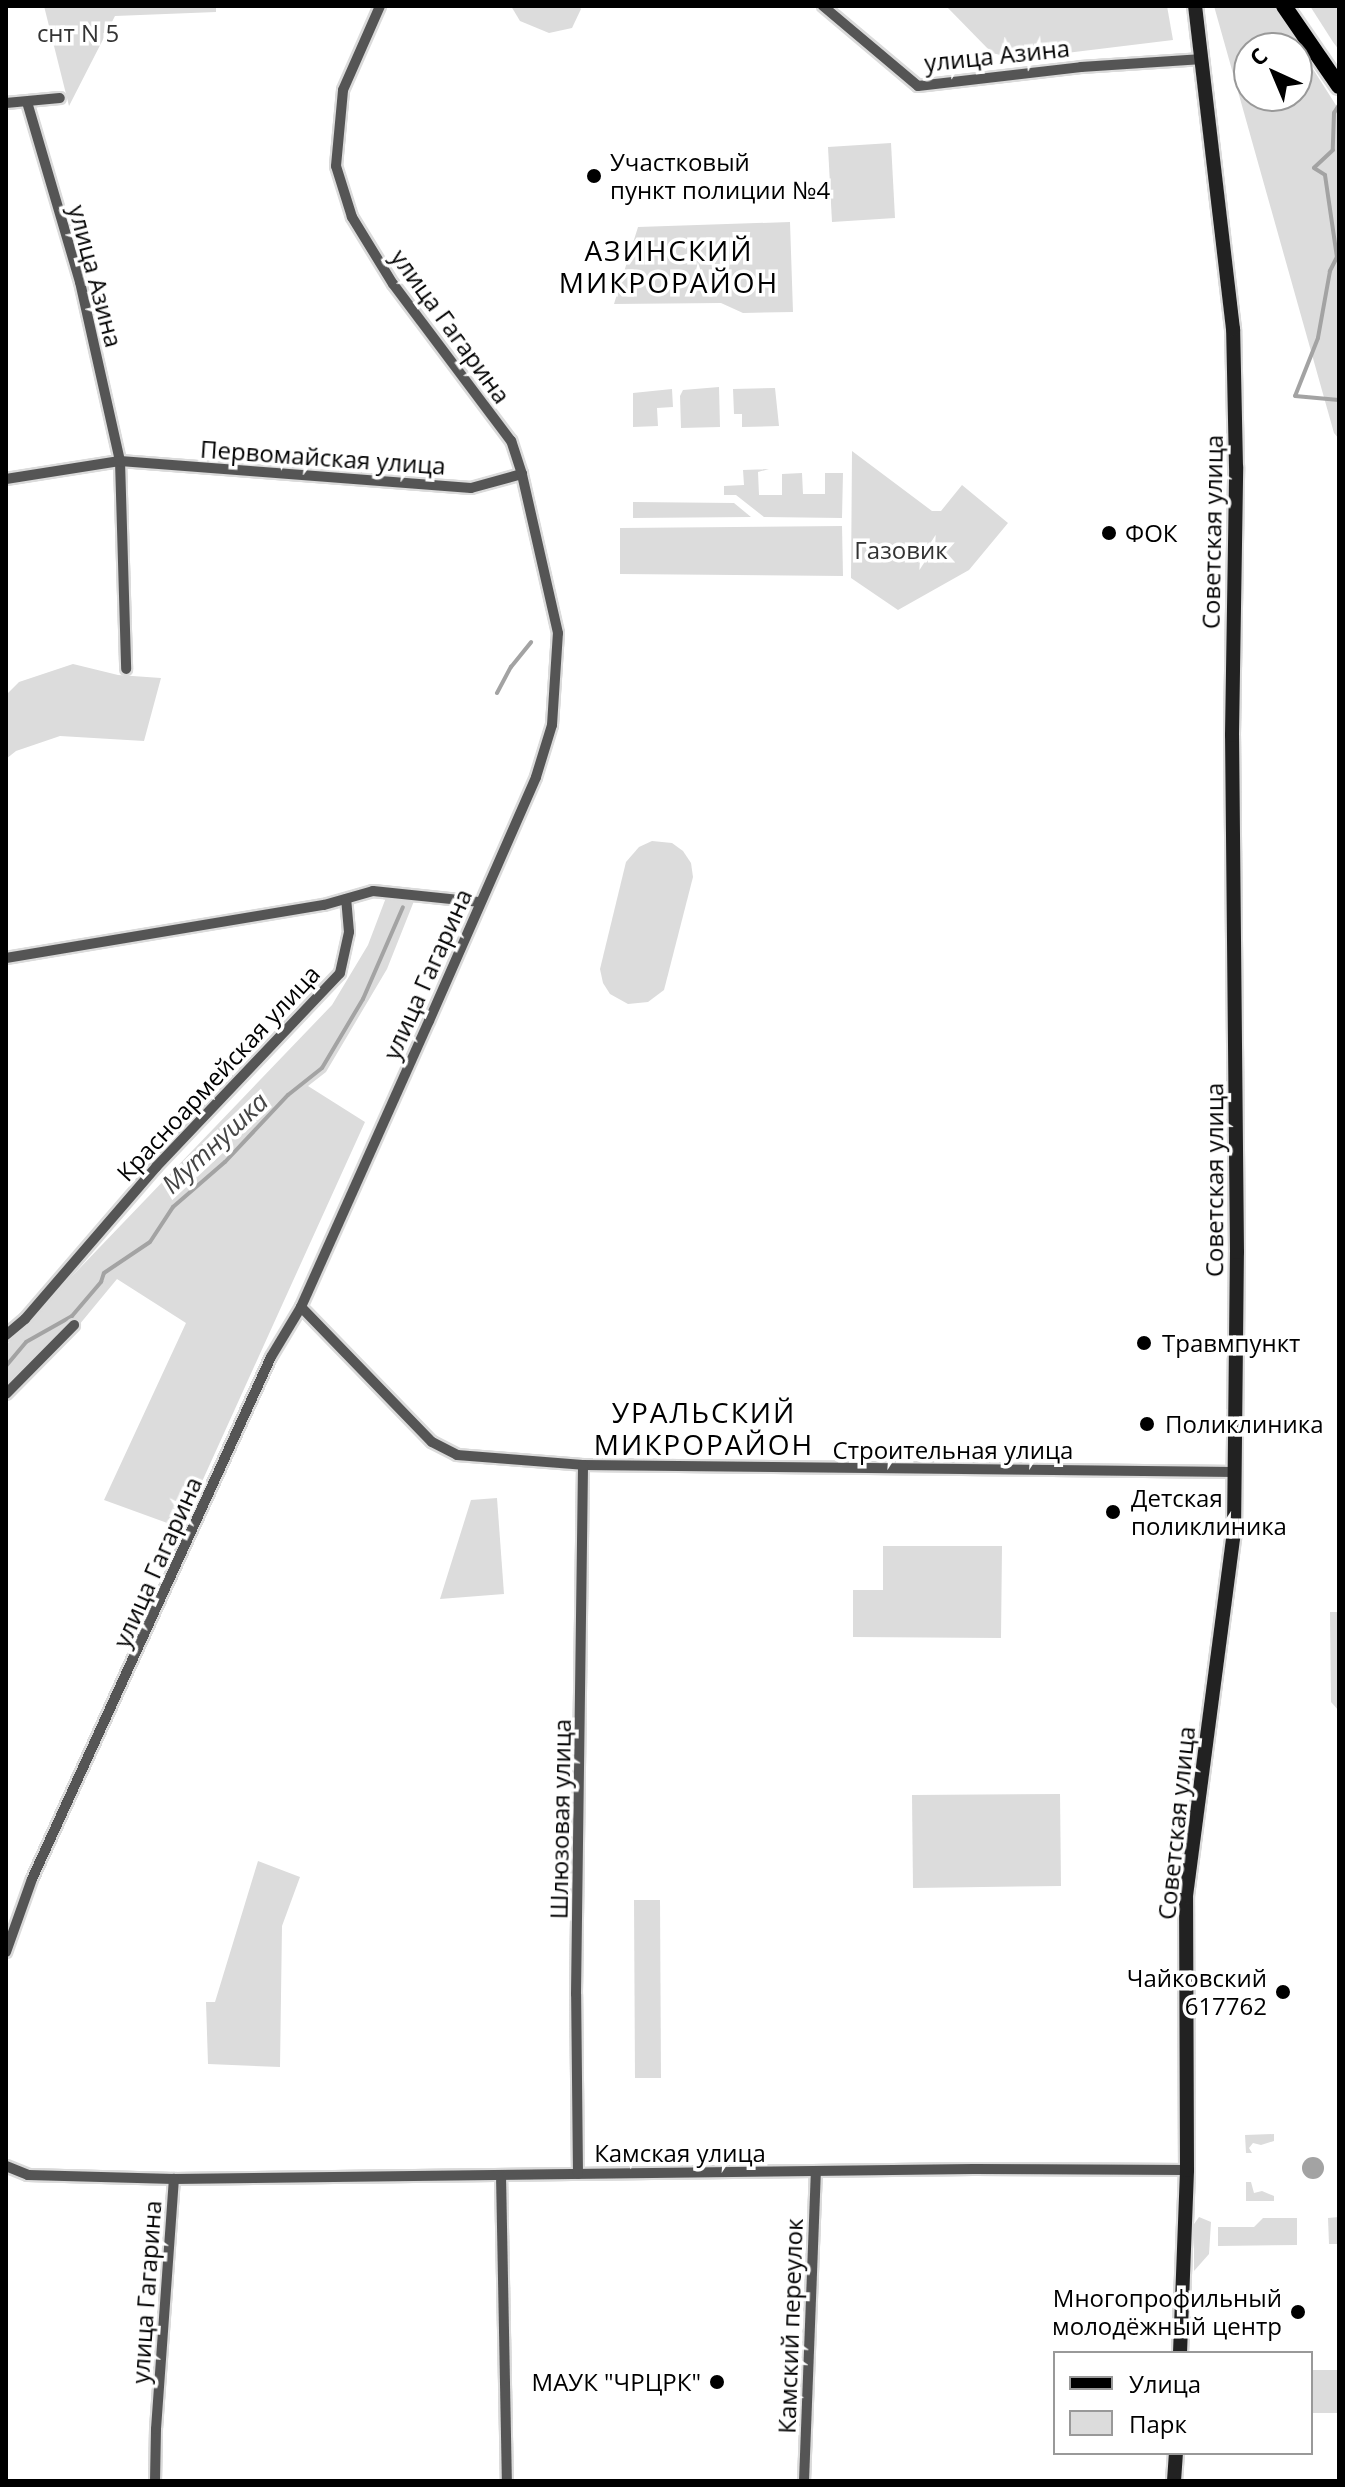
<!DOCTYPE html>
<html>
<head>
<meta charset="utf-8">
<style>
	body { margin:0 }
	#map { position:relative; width:1345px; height:2487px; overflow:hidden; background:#fff; font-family:"Open Sans",sans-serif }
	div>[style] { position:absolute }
	.green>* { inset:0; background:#dcdcdc }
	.water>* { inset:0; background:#a3a3a3 }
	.round { border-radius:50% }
	.stream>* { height:4px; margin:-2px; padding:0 2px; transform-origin:2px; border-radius:2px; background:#a3a3a3 }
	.roads { filter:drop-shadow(2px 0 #dbdbdb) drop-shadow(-2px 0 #dbdbdb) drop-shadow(0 2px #dbdbdb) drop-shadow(0 -2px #dbdbdb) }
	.minor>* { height:10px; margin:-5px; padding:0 5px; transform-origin:5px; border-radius:5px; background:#555 }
	.secondary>* { height:14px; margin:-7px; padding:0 7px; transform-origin:7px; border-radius:7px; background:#222 }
	.primary>* { height:16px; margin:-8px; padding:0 8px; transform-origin:8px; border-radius:8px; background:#000 }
	.dots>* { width:22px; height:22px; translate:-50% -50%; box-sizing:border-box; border:4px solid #fff; border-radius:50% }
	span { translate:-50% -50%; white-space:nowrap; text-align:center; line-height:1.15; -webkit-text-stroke:7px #fff; paint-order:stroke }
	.park-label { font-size:24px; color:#333 }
	.street-label { font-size:24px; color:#000 }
	.poi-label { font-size:24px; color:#000 }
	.left { translate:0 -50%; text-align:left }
	.right { translate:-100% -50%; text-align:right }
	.water-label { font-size:26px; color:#444; font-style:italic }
	.quarter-label { font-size:28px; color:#000; letter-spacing:2px }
	.frame { position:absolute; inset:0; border:8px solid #000; pointer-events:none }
	.legend { position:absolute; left:1053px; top:2351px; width:260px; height:104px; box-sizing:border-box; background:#fff; border:2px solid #999; margin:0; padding:10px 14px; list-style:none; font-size:24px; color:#000 }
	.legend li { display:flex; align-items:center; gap:16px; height:40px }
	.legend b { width:40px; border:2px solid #999 }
	.north { position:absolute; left:1233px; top:32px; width:80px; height:80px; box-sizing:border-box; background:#fff; border:2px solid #999; border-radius:50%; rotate:316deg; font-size:22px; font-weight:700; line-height:32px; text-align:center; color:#000 }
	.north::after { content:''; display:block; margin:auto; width:28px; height:36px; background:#000; clip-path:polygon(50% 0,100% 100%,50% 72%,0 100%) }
</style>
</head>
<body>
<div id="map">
	<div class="green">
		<div style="clip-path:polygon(44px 6px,216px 6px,216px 12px,115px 16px,69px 106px)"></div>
		<div style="clip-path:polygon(511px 6px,579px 6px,581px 9px,572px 28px,549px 33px,520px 21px)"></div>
		<div style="clip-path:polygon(946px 6px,1167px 6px,1173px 40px,1017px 59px,992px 53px)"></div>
		<div style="clip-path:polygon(evenodd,1214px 6px,1273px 6px,1339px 110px,1339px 439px,1334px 433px,1214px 6px,1249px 48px,1297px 48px,1297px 96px,1249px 96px,1249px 48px)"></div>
		<div style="clip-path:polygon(1310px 6px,1339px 6px,1339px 50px,1333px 42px)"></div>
		<div style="clip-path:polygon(891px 143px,895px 218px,832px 222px,828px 147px)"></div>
		<div style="clip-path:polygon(790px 222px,793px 312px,743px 313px,721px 303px,614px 304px,638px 227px)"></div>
		<div style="clip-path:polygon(719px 387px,720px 427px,681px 428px,680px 396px,683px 390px)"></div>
		<div style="clip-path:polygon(775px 388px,779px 426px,742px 427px,742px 414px,734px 414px,733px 389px)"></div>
		<div style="clip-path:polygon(672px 389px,673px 407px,657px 408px,658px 426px,633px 427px,633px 393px)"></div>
		<div style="clip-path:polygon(852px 451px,932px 511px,941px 511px,962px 485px,1008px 523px,969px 570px,898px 610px,851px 578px)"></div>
		<div style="clip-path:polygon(769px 469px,758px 472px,759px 495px,782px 495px,782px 474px,802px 473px,803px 494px,825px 494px,825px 473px,843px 473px,842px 518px,764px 517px,736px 495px,724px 495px,724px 486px,744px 485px,743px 470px)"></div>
		<div style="clip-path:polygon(633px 502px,734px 503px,751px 517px,633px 518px)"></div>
		<div style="clip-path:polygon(842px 526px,843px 576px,620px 574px,620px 528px)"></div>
		<div style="clip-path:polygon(73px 664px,118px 675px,161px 678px,144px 741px,60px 736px,16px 751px,6px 759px,6px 695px,19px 682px)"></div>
		<div style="clip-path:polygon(652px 841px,672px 843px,683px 851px,691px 863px,693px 877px,664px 990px,648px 1002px,628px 1004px,610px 994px,603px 983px,600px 969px,626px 862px,639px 847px)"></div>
		<div style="clip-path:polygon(390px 887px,418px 891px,387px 969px,326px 1072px,308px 1086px,365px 1122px,181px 1528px,104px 1500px,186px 1323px,117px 1279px,79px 1325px,6px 1388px,6px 1345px,332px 1005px,368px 945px)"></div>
		<div style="clip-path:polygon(497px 1498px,504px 1594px,440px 1599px,471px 1500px)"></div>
		<div style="clip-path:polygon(883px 1546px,1002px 1546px,1001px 1638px,853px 1637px,853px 1590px,883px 1590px)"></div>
		<div style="clip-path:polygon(1330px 1612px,1339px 1612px,1339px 1711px,1331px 1702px)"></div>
		<div style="clip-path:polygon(1060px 1794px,1061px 1886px,913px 1888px,912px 1795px)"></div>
		<div style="clip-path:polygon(258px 1861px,300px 1877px,282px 1926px,280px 2067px,208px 2064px,206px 2002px,215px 2002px)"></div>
		<div style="clip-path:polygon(634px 1900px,660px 1900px,661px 2078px,635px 2078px)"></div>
		<div style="clip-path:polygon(1274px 2134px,1274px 2141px,1261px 2145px,1253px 2143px,1249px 2148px,1252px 2153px,1246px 2153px,1245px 2135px)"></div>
		<div style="clip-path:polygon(1246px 2182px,1251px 2182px,1254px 2193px,1262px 2191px,1274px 2196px,1274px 2201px,1246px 2201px)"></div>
		<div style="clip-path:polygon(1199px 2217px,1211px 2222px,1209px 2254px,1194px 2271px,1194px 2224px)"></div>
		<div style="clip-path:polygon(1339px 2217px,1339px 2244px,1329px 2244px,1328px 2218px)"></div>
		<div style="clip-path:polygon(1263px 2218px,1297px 2218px,1297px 2245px,1218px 2246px,1218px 2227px,1254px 2227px)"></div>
		<div style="clip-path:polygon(1311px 2370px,1339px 2370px,1339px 2413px,1311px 2413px)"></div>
	</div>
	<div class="water">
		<div class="round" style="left:1302px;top:2157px;width:22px;height:22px"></div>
	</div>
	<div class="stream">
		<div style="left:1339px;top:105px;width:9px;rotate:122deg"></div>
		<div style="left:1334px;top:113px;width:37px;rotate:92deg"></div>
		<div style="left:1333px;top:150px;width:26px;rotate:137deg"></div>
		<div style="left:1314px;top:168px;width:13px;rotate:32deg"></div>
		<div style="left:1325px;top:175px;width:83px;rotate:81.7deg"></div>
		<div style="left:1337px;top:257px;width:16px;rotate:117deg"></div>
		<div style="left:1330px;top:271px;width:68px;rotate:100.2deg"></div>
		<div style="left:1318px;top:338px;width:62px;rotate:111.6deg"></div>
		<div style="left:1295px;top:396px;width:44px;rotate:5.2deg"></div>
		<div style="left:497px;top:693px;width:30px;rotate:-62deg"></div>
		<div style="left:511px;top:667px;width:32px;rotate:-51deg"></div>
		<div style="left:6px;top:1366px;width:31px;rotate:-50deg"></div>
		<div style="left:26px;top:1342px;width:53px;rotate:-29.5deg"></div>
		<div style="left:72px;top:1316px;width:45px;rotate:-49.5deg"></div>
		<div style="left:101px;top:1282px;width:9px;rotate:-72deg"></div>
		<div style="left:104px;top:1273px;width:55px;rotate:-34deg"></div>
		<div style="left:150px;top:1242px;width:42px;rotate:-56.7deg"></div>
		<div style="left:173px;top:1207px;width:69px;rotate:-40.9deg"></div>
		<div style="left:225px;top:1162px;width:92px;rotate:-46.8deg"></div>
		<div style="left:288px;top:1095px;width:43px;rotate:-38.5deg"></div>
		<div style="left:322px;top:1068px;width:80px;rotate:-59.3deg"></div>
		<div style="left:363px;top:999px;width:100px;rotate:-66.5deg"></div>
	</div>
	<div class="roads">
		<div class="minor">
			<div style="left:823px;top:6px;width:124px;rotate:40.1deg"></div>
			<div style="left:918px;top:86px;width:164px;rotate:-6.6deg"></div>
			<div style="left:1081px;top:67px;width:122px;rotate:-3.8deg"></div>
			<div style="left:27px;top:102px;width:188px;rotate:73.6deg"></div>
			<div style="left:80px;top:282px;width:183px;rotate:77.4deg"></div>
			<div style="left:120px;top:461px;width:208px;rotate:88.3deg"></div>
			<div style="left:6px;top:103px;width:54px;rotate:-5.3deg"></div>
			<div style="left:6px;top:479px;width:115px;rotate:-9deg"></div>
			<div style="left:120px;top:461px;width:352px;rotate:4.4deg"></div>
			<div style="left:471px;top:488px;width:53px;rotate:-15.4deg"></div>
			<div style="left:6px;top:958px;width:322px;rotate:-9.5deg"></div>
			<div style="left:324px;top:905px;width:51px;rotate:-15.9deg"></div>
			<div style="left:373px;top:891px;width:108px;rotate:5.9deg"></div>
			<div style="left:301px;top:1307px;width:188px;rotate:45.9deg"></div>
			<div style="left:432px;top:1442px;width:28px;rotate:27deg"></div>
			<div style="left:457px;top:1455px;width:126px;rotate:4.5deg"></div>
			<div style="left:583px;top:1465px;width:652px;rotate:0.62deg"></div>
			<div style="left:6px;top:1335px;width:25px;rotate:-40deg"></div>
			<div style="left:25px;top:1319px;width:201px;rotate:-49.2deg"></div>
			<div style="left:156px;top:1167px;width:267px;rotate:-46.5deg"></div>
			<div style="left:340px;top:973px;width:42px;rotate:-77.6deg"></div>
			<div style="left:349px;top:932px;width:33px;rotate:-95deg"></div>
			<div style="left:6px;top:1394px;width:97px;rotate:-45.4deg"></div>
			<div style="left:6px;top:1952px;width:77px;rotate:-70.4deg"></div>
			<div style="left:32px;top:1879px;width:574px;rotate:-65.4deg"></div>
			<div style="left:271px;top:1357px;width:58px;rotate:-59deg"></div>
			<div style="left:301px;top:1307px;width:313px;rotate:-65.9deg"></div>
			<div style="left:429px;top:1021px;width:266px;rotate:-66.3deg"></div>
			<div style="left:536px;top:777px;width:54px;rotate:-72.9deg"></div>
			<div style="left:552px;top:725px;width:92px;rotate:-86.3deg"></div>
			<div style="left:558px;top:633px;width:163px;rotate:-102.8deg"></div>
			<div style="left:522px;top:474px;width:35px;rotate:-108deg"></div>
			<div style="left:511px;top:441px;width:196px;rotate:-126.9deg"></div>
			<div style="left:393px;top:284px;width:79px;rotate:-121.5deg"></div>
			<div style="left:352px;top:217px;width:53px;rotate:-107.4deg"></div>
			<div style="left:336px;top:166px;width:76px;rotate:-84.7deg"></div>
			<div style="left:343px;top:90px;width:92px;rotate:-66.2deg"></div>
			<div style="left:6px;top:2166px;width:24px;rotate:22deg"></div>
			<div style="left:28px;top:2175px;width:146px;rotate:1.6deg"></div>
			<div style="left:174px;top:2179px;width:799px;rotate:-0.72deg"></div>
			<div style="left:973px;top:2169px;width:214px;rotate:0.3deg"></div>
			<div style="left:578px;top:2174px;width:180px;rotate:-90.6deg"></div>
			<div style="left:576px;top:1994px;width:529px;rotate:-89.24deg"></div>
			<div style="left:501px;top:2175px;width:306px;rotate:88.9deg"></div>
			<div style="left:155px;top:2481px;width:52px;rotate:-88.9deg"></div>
			<div style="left:156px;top:2429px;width:251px;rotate:-85.9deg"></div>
			<div style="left:804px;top:2481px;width:309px;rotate:-87.8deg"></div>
		</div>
		<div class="secondary">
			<div style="left:1180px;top:2353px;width:183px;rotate:-87.8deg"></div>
			<div style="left:1187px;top:2170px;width:274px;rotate:-90.2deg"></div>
			<div style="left:1186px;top:1896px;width:366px;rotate:-82.5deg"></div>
			<div style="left:1234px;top:1533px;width:281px;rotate:-89.4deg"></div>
			<div style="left:1237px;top:1252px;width:517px;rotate:-90.55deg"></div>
			<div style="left:1232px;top:735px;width:268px;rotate:-89.1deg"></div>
			<div style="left:1236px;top:467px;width:138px;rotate:-91.2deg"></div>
			<div style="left:1233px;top:329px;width:325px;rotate:-96.7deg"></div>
			<div style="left:1174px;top:2481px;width:28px;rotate:-86deg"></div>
		</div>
		<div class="primary">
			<div style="left:1284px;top:6px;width:97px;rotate:55.5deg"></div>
		</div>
	</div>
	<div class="dots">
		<div style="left:594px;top:176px;background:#000"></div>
		<div style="left:1109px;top:533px;background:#000"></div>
		<div style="left:1144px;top:1343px;background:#000"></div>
		<div style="left:1147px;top:1424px;background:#000"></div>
		<div style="left:1113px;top:1512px;background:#000"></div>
		<div style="left:1283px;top:1992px;background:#000"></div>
		<div style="left:1298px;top:2312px;background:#000"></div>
		<div style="left:717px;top:2382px;background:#000"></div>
	</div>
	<div class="park-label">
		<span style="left:78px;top:33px">снт N 5</span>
		<span style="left:901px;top:550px">Газовик</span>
	</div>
	<div class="street-label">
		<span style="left:997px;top:55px;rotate:-6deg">улица Азина</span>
		<span style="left:96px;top:276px;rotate:75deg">улица Азина</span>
		<span style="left:451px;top:326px;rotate:54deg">улица Гагарина</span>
		<span style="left:323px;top:457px;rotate:4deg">Первомайская улица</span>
		<span style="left:1212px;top:532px;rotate:-89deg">Советская улица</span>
		<span style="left:427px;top:974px;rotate:-66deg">улица Гагарина</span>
		<span style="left:218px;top:1073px;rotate:-47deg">Красноармейская улица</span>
		<span style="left:1214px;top:1180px;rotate:-90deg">Советская улица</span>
		<span style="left:953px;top:1450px">Строительная улица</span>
		<span style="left:157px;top:1562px;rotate:-66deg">улица Гагарина</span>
		<span style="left:560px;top:1819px;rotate:-89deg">Шлюзовая улица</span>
		<span style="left:1176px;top:1823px;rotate:-84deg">Советская улица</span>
		<span style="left:680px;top:2153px">Камская улица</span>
		<span style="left:146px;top:2292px;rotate:-86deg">улица Гагарина</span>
		<span style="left:790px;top:2326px;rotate:-88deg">Камский переулок</span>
	</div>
	<div class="poi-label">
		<span class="left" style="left:610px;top:176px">Участковый<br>пункт полиции №4</span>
		<span class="left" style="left:1125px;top:533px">ФОК</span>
		<span class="left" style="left:1162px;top:1343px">Травмпункт</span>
		<span class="left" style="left:1165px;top:1424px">Поликлиника</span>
		<span class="left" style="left:1131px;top:1512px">Детская<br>поликлиника</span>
		<span class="right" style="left:1267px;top:1992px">Чайковский<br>617762</span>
		<span class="right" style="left:1282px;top:2312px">Многопрофильный<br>молодёжный центр</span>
		<span class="right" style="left:701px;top:2382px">МАУК "ЧРЦРК"</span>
	</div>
	<div class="water-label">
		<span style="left:215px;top:1143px;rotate:-43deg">Мутнушка</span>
	</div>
	<div class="quarter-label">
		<span style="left:669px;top:266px">АЗИНСКИЙ<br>МИКРОРАЙОН</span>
		<span style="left:704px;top:1428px">УРАЛЬСКИЙ<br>МИКРОРАЙОН</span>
	</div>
	<div class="frame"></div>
	<ul class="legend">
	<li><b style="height:10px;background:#000"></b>Улица</li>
	<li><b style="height:22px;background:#dcdcdc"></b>Парк</li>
	</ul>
	<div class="north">С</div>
</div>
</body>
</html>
